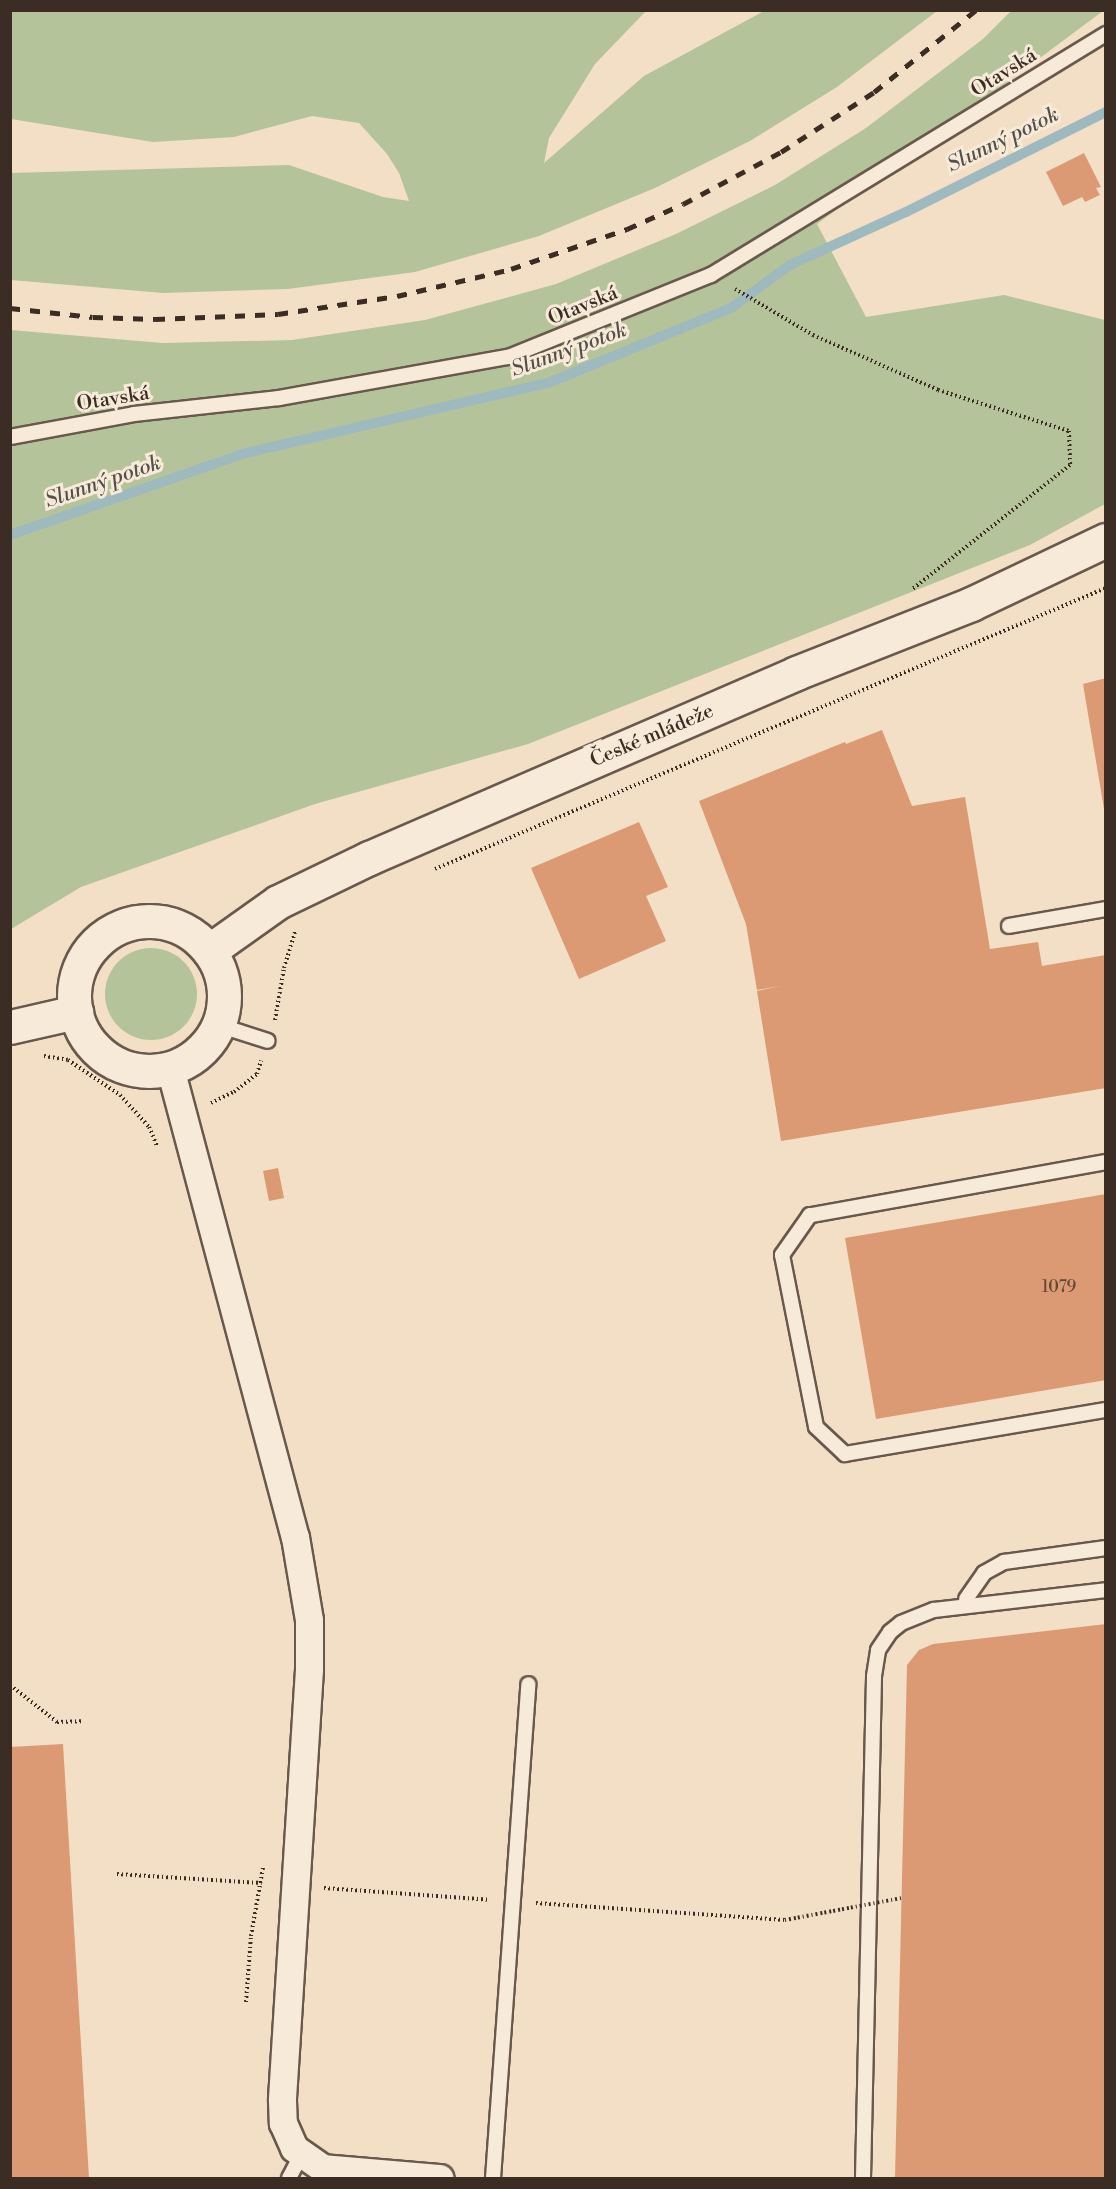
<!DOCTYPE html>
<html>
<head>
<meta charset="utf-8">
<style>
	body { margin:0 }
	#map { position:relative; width:1116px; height:2189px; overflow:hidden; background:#f3dfc5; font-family:"Libre Bodoni",serif }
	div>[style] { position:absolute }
	.green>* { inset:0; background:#b5c39a }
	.round { border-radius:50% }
	.stream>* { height:10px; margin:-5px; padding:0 5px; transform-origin:5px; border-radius:5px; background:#9fbabe }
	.building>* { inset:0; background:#db9a73 }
	.path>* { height:4px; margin-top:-2px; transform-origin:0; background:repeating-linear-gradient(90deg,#3b2c24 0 1.5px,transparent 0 4.5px) }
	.roads { filter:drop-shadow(2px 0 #69594c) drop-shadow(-2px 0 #69594c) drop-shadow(0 2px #69594c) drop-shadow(0 -2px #69594c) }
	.lane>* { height:14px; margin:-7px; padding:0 7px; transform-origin:7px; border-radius:7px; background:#f7ead9 }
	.street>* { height:27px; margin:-13.5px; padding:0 13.5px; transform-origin:13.5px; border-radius:13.5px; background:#f7ead9 }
	.secondary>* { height:33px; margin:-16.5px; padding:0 16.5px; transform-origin:16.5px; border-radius:16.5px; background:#f7ead9 }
	.secondary>.ring { margin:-16.5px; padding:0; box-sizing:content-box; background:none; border:33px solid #f7ead9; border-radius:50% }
	.rail>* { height:4.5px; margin-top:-2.25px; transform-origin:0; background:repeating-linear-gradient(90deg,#3b2c24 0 10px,transparent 0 20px) }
	.path-bridge>* { height:4px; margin-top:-2px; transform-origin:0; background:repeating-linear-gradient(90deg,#3b2c24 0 1.5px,transparent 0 4.5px) }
	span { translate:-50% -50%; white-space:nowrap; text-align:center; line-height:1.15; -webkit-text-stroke:6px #f7ead9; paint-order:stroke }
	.number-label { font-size:16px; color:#634838 }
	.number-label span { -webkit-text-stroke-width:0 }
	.street-label { font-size:20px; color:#3b2c24 }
	.water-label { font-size:21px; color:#54504a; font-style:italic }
	.frame { position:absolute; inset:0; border:12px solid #3b2c24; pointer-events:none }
</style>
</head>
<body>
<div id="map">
	<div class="green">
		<div style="clip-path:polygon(11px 10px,646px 11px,595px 64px,549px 138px,544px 163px,644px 76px,764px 11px,937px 11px,837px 87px,750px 141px,655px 188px,539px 236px,415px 272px,288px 289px,163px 293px,11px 280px,11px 173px,289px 165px,383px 197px,409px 201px,399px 173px,387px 154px,359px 123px,312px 116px,234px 137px,153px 142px,11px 119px)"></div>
		<div style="clip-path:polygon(1011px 11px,1103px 11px,817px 224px,866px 317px,1004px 295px,1105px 320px,1105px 504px,1030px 545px,528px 744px,315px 804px,81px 887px,11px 929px,11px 330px,162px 343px,292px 340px,425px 320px,556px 284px,676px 234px,775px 185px,866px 128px,983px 39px)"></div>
		<div class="round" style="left:105px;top:948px;width:92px;height:92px"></div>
	</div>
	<div class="stream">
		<div style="left:10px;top:535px;width:246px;rotate:-19.2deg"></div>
		<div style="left:242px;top:454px;width:314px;rotate:-13.1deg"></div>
		<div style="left:548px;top:383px;width:198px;rotate:-22.3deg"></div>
		<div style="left:731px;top:308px;width:73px;rotate:-36.1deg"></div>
		<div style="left:790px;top:265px;width:128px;rotate:-24.6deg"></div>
		<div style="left:906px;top:212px;width:224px;rotate:-26.6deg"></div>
	</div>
	<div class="building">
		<div style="clip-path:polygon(1084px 153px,1101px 187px,1096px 188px,1100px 195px,1085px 202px,1082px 197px,1063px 206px,1046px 172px)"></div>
		<div style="clip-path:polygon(1106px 678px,1106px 809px,1104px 809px,1083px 684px)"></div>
		<div style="clip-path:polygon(882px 730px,912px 806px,965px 797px,990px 949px,1038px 942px,1042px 966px,1106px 955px,1106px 1088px,781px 1141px,757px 991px,780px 986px,757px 990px,746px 924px,699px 801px,845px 742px,846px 744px)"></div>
		<div style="clip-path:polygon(639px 822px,668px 887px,646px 896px,666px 941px,579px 979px,531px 868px)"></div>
		<div style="clip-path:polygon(278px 1168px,284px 1198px,269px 1201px,263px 1171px)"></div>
		<div style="clip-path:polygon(1106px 1194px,1106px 1380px,876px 1419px,845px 1238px)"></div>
		<div style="clip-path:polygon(1106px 1624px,1106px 2178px,895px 2178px,907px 1665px,919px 1650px,933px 1644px)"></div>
		<div style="clip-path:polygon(63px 1744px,89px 2178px,10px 2178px,10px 1747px)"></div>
	</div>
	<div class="path">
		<div style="left:735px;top:289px;width:91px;rotate:30.5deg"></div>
		<div style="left:813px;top:335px;width:137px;rotate:23.7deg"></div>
		<div style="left:938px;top:390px;width:137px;rotate:17.4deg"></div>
		<div style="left:1069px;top:431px;width:34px;rotate:88deg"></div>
		<div style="left:1070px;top:465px;width:202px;rotate:141.8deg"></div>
		<div style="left:435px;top:869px;width:727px;rotate:-22.72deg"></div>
		<div style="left:275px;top:1020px;width:53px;rotate:-80.2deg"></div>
		<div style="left:284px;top:968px;width:39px;rotate:-73deg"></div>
		<div style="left:44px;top:1056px;width:24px;rotate:9deg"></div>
		<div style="left:68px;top:1060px;width:63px;rotate:33.9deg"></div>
		<div style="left:120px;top:1095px;width:43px;rotate:47.8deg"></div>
		<div style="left:149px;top:1127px;width:21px;rotate:67deg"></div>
		<div style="left:211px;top:1103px;width:25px;rotate:-26deg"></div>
		<div style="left:234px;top:1092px;width:29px;rotate:-38deg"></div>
		<div style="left:257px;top:1074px;width:14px;rotate:-73deg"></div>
		<div style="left:10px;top:1685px;width:60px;rotate:38.2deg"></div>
		<div style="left:57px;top:1722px;width:24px;rotate:-2deg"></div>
		<div style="left:117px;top:1874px;width:145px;rotate:3.6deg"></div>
		<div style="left:324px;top:1888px;width:166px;rotate:4.1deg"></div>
		<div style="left:536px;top:1903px;width:250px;rotate:3.9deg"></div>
		<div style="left:246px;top:2002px;width:66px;rotate:-85.7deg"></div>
		<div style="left:251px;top:1936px;width:70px;rotate:-80.1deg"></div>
	</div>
	<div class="roads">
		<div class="lane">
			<div style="left:10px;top:437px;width:126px;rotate:-10.5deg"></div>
			<div style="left:134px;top:414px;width:146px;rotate:-6.3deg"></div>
			<div style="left:279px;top:398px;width:233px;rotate:-10.2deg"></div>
			<div style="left:508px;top:357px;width:219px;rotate:-22deg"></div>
			<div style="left:711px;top:275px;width:463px;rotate:-31.4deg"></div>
			<div style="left:1009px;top:926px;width:98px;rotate:-9.9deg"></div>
			<div style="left:218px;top:1025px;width:52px;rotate:17.7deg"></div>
			<div style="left:1106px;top:1162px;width:301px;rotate:169.8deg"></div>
			<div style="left:810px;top:1215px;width:49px;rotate:125deg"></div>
			<div style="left:782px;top:1255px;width:175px;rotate:78.8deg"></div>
			<div style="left:816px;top:1427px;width:40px;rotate:43deg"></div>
			<div style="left:845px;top:1454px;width:265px;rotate:-9.6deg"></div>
			<div style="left:966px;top:1599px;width:32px;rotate:-55deg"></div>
			<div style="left:984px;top:1573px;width:23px;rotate:-29deg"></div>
			<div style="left:1004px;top:1562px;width:103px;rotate:-7.8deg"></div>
			<div style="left:289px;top:2178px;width:26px;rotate:-62deg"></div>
			<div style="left:493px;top:2178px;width:495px;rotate:-85.9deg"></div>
			<div style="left:863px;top:2178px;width:502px;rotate:-88.74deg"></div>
			<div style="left:874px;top:1676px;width:26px;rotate:-81deg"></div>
			<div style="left:878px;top:1650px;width:22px;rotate:-56deg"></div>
			<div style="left:890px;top:1632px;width:14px;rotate:-39deg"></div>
			<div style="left:901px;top:1623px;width:35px;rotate:-22deg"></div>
			<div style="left:934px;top:1610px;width:173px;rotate:-6.6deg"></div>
		</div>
		<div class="street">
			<div style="left:170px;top:1068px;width:485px;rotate:75.1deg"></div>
			<div style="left:295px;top:1537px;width:84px;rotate:80.4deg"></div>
			<div style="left:309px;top:1620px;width:49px;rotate:90deg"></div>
			<div style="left:309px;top:1669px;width:432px;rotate:93.6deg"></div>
			<div style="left:282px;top:2100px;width:23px;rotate:88deg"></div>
			<div style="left:283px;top:2123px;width:27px;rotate:66deg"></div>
			<div style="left:294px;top:2148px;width:35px;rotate:35deg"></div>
			<div style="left:323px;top:2168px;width:117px;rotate:4.9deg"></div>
		</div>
		<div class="secondary">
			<div class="ring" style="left:74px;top:921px;width:117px;height:117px"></div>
			<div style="left:209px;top:951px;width:85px;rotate:-35.4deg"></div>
			<div style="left:278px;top:902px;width:101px;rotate:-25.8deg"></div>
			<div style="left:369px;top:858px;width:465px;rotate:-23.4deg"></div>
			<div style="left:796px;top:673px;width:188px;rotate:-21.5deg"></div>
			<div style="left:971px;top:604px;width:149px;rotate:-25.4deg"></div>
			<div style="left:10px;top:1027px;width:68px;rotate:-12.8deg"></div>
		</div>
	</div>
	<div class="rail">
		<div style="left:10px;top:308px;width:83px;rotate:6.2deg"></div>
		<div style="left:93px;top:317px;width:62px;rotate:1.8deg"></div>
		<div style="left:155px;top:319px;width:123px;rotate:-2.3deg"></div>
		<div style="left:278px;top:314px;width:120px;rotate:-8.6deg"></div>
		<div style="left:397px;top:296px;width:117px;rotate:-13.3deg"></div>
		<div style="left:511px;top:269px;width:123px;rotate:-19deg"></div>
		<div style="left:627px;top:229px;width:61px;rotate:-24.1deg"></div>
		<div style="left:683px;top:204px;width:111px;rotate:-28deg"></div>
		<div style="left:781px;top:152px;width:111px;rotate:-32.8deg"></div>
		<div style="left:874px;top:92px;width:131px;rotate:-38.8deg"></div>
	</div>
	<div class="path-bridge">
		<div style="left:785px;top:1920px;width:118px;rotate:-10.7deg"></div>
	</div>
	<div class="number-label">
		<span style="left:1059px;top:1287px">1079</span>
	</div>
	<div class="street-label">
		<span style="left:1004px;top:73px;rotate:-32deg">Otavská</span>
		<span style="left:583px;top:306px;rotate:-22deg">Otavská</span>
		<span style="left:113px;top:399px;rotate:-9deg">Otavská</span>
		<span style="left:652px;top:736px;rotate:-23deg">České mládeže</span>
	</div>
	<div class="water-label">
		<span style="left:1003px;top:140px;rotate:-26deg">Slunný potok</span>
		<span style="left:569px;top:350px;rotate:-20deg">Slunný potok</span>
		<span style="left:103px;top:482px;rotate:-19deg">Slunný potok</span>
	</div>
	<div class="frame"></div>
</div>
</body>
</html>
